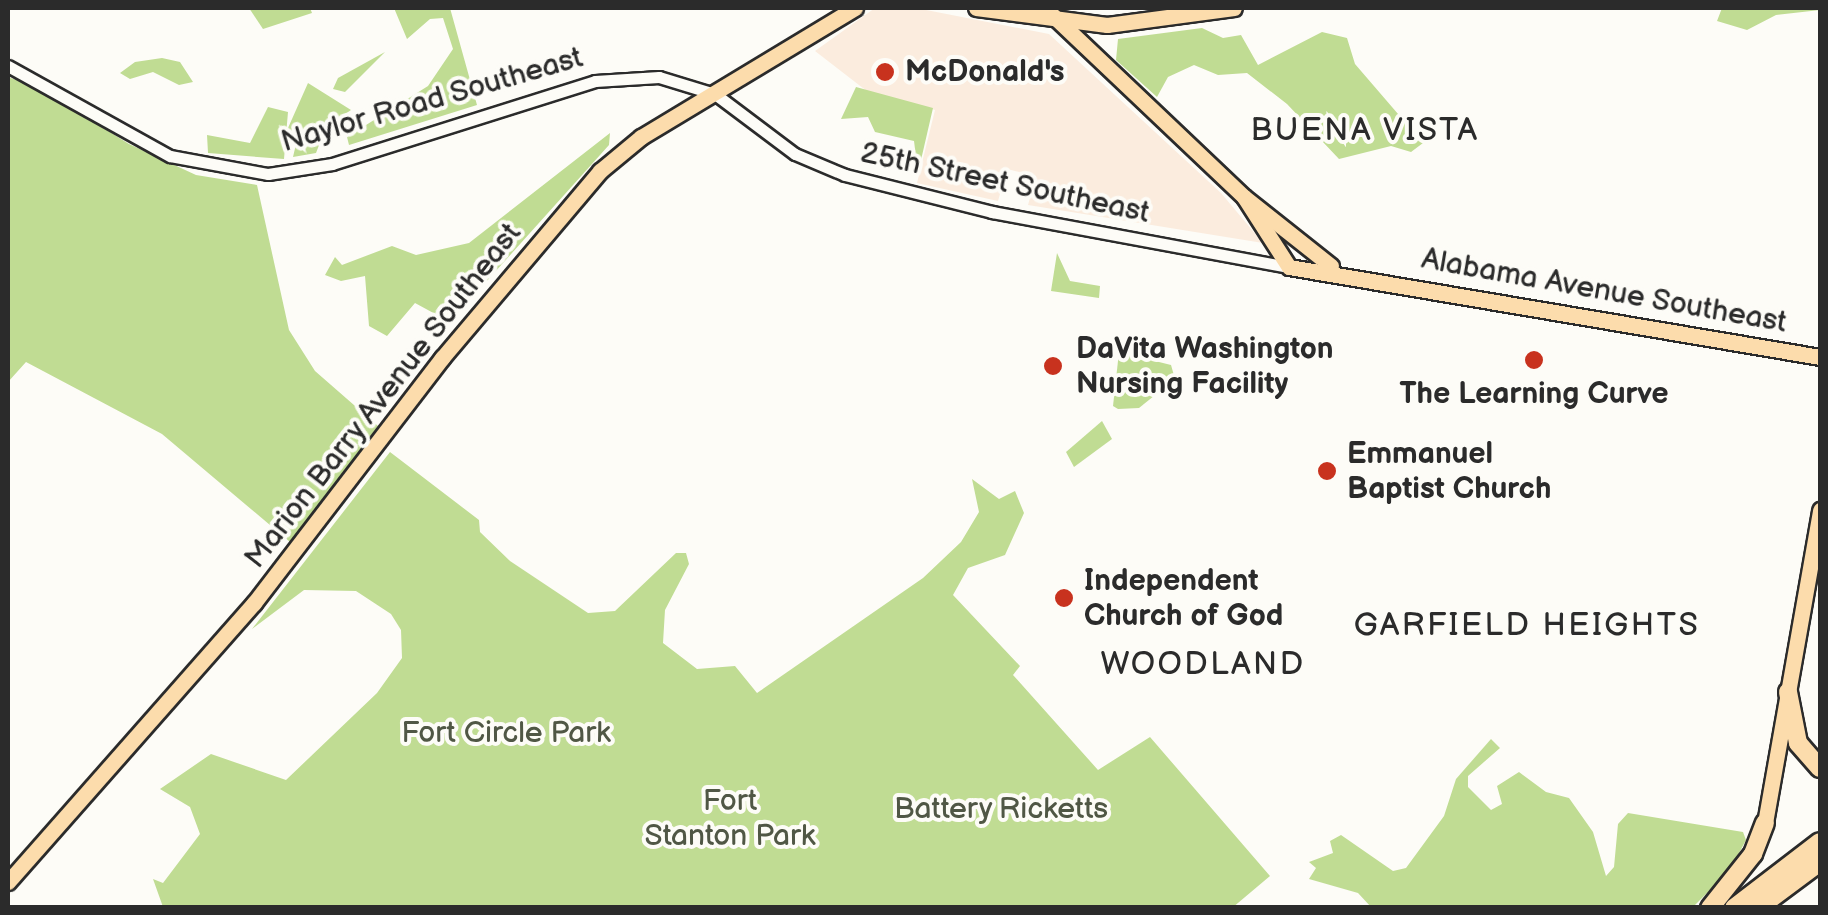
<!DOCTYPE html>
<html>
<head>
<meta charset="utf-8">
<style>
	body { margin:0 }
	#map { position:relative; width:1828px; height:915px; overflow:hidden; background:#fdfcf7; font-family:"Balsamiq Sans",sans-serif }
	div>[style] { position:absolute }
	.built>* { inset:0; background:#fbecde }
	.green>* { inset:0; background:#c0dc93 }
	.roads { filter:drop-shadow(2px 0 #2b2b2b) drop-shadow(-2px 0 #2b2b2b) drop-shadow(0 2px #2b2b2b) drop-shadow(0 -2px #2b2b2b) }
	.minor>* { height:11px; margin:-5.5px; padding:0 5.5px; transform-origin:5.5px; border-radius:5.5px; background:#fdfcf7 }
	.major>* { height:15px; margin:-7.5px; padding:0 7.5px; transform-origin:7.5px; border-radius:7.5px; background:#fcdcac }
	.highway>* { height:18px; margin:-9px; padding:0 9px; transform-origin:9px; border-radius:9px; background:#fcdcac }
	.dots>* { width:28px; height:28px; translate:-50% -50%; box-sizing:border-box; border:5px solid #fdfcf7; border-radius:50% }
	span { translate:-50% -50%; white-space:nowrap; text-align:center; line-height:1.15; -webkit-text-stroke:8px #fdfcf7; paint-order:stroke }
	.poi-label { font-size:30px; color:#2b2b2b; font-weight:700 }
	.left { translate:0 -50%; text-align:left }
	.street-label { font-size:30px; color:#2b2b2b }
	.park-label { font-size:30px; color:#505745 }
	.neighbourhood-label { font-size:32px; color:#2b2b2b; letter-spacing:2.5px }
	.frame { position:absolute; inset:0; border:10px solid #2b2b2b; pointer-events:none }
</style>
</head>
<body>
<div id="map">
	<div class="built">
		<div style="clip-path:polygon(875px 8px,916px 8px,1049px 34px,1221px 193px,1263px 243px,1028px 205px,1036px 176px,1007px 169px,998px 201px,917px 183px,935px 110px,868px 92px,815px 51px)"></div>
	</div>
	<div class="green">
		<div style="clip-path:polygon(249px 8px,310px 8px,312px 13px,263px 29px)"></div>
		<div style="clip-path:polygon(394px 8px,450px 8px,477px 105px,349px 145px,347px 137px,428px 86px,453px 49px,443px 18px,430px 19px,407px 39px)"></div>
		<div style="clip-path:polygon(1722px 8px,1820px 8px,1820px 10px,1776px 15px,1747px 30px,1717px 21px)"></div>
		<div style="clip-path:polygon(1202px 28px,1223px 38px,1241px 35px,1258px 65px,1322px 32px,1347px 38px,1355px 64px,1423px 143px,1411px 152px,1391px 146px,1339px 159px,1287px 104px,1247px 73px,1218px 75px,1194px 65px,1168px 77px,1157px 97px,1116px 60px,1118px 39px)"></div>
		<div style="clip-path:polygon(385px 52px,345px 92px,333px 89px,338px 78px)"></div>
		<div style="clip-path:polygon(162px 58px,180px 62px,193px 82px,179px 85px,153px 72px,130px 79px,120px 73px,135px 62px)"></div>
		<div style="clip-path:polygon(8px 77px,39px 88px,129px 144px,196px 175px,257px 185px,289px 330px,315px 371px,378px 426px,290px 542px,162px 434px,26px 362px,8px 382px)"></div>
		<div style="clip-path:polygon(308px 83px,351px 110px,326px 127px,316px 153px,293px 157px,296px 144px,288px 128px)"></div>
		<div style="clip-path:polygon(856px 87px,933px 108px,918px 173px,914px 141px,875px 132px,868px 117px,841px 119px)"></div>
		<div style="clip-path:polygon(268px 107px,288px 112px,284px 159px,208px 153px,207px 135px,250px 143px)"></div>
		<div style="clip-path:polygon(610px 133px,609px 145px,450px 322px,415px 303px,387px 336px,369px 326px,365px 276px,341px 281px,325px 275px,335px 257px,342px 265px,392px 246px,416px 255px,469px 243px)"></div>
		<div style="clip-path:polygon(1057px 253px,1070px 281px,1100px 286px,1099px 298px,1051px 291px)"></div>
		<div style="clip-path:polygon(1119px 352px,1171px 365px,1175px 379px,1139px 408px,1118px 409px,1113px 406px)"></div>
		<div style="clip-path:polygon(1102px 421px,1112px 439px,1074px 467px,1066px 452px)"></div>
		<div style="clip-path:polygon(390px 452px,479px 520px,480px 532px,510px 561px,588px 613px,615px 611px,676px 553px,686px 553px,689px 564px,665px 610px,663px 643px,697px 669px,735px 666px,757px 693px,923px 578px,961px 542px,979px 512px,972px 479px,999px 499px,1015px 491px,1024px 513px,1005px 555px,968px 568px,953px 595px,1020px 666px,1013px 675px,1098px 770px,1150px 737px,1270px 876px,1232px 908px,163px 907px,153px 879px,163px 883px,200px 834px,190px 807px,160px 789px,211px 754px,286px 780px,377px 693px,402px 658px,401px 630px,391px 614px,356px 591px,304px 590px,252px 629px)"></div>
		<div style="clip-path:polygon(1491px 739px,1500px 748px,1468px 776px,1468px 787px,1491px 810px,1502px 804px,1497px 786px,1519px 772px,1546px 792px,1569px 798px,1593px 832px,1606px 876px,1614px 867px,1618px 824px,1628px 813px,1743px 832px,1746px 840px,1730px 870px,1693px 907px,1371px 907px,1358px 893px,1309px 879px,1316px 868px,1309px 862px,1333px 853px,1330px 841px,1341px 835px,1393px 871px,1406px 868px,1444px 816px,1456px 779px)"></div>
	</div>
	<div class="roads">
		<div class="minor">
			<div style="left:8px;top:66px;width:185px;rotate:29.1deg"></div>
			<div style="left:170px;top:156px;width:100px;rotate:10.4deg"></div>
			<div style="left:268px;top:174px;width:65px;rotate:-8.9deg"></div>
			<div style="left:332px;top:164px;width:276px;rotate:-17.5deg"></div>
			<div style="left:595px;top:81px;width:64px;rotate:-3.6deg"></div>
			<div style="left:659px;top:77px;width:59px;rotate:16.9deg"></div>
			<div style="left:715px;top:94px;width:100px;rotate:36.9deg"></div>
			<div style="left:795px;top:154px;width:54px;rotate:22.8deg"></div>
			<div style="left:845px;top:175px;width:152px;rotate:14.1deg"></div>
			<div style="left:992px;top:212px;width:302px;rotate:10.5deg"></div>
		</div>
		<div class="major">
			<div style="left:976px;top:8px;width:132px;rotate:7.4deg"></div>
			<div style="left:1107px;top:25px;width:128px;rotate:-7.6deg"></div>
			<div style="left:1045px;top:8px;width:274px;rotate:43.5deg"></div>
			<div style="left:1244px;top:197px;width:111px;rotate:38.4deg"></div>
			<div style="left:1244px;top:197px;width:83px;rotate:57.3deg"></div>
			<div style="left:1289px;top:267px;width:539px;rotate:9.62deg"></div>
			<div style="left:1765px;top:823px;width:318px;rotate:-80deg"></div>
			<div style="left:8px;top:882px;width:372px;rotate:-48.6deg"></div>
			<div style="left:254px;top:603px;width:309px;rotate:-52.5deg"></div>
			<div style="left:442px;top:358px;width:245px;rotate:-49.8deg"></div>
			<div style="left:600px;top:171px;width:53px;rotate:-39.7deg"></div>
			<div style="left:641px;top:137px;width:250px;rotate:-31.1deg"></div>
		</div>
		<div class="highway">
			<div style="left:1788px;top:692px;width:52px;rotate:78.9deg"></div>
			<div style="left:1798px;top:743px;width:33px;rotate:49deg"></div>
			<div style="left:1710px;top:908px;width:69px;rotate:-51.5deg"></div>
			<div style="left:1753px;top:854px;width:33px;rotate:-69deg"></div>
			<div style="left:1734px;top:908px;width:108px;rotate:-37.5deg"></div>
			<div style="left:1758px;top:908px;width:77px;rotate:-36.6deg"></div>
		</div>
	</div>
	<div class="dots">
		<div style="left:885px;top:72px;background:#c8321e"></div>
		<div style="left:1534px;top:360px;background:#c8321e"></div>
		<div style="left:1053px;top:366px;background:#c8321e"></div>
		<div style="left:1327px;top:471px;background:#c8321e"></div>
		<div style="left:1064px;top:598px;background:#c8321e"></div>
	</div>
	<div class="poi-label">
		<span class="left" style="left:905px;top:72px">McDonald's</span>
		<span class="left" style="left:1076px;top:366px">DaVita Washington<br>Nursing Facility</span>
		<span style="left:1534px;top:394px">The Learning Curve</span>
		<span class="left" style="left:1347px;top:471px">Emmanuel<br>Baptist Church</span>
		<span class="left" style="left:1084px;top:598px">Independent<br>Church of God</span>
	</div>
	<div class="street-label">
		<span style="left:432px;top:100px;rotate:-16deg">Naylor Road Southeast</span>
		<span style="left:1005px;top:183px;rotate:12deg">25th Street Southeast</span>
		<span style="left:1604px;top:291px;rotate:10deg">Alabama Avenue Southeast</span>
		<span style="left:383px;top:396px;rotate:-52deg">Marion Barry Avenue Southeast</span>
	</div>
	<div class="park-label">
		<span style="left:506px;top:733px">Fort Circle Park</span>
		<span style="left:730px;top:818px">Fort<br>Stanton Park</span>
		<span style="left:1001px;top:809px">Battery Ricketts</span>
	</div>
	<div class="neighbourhood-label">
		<span style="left:1365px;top:131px">BUENA VISTA</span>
		<span style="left:1527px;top:626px">GARFIELD HEIGHTS</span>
		<span style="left:1203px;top:665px">WOODLAND</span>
	</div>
	<div class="frame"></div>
</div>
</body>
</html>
